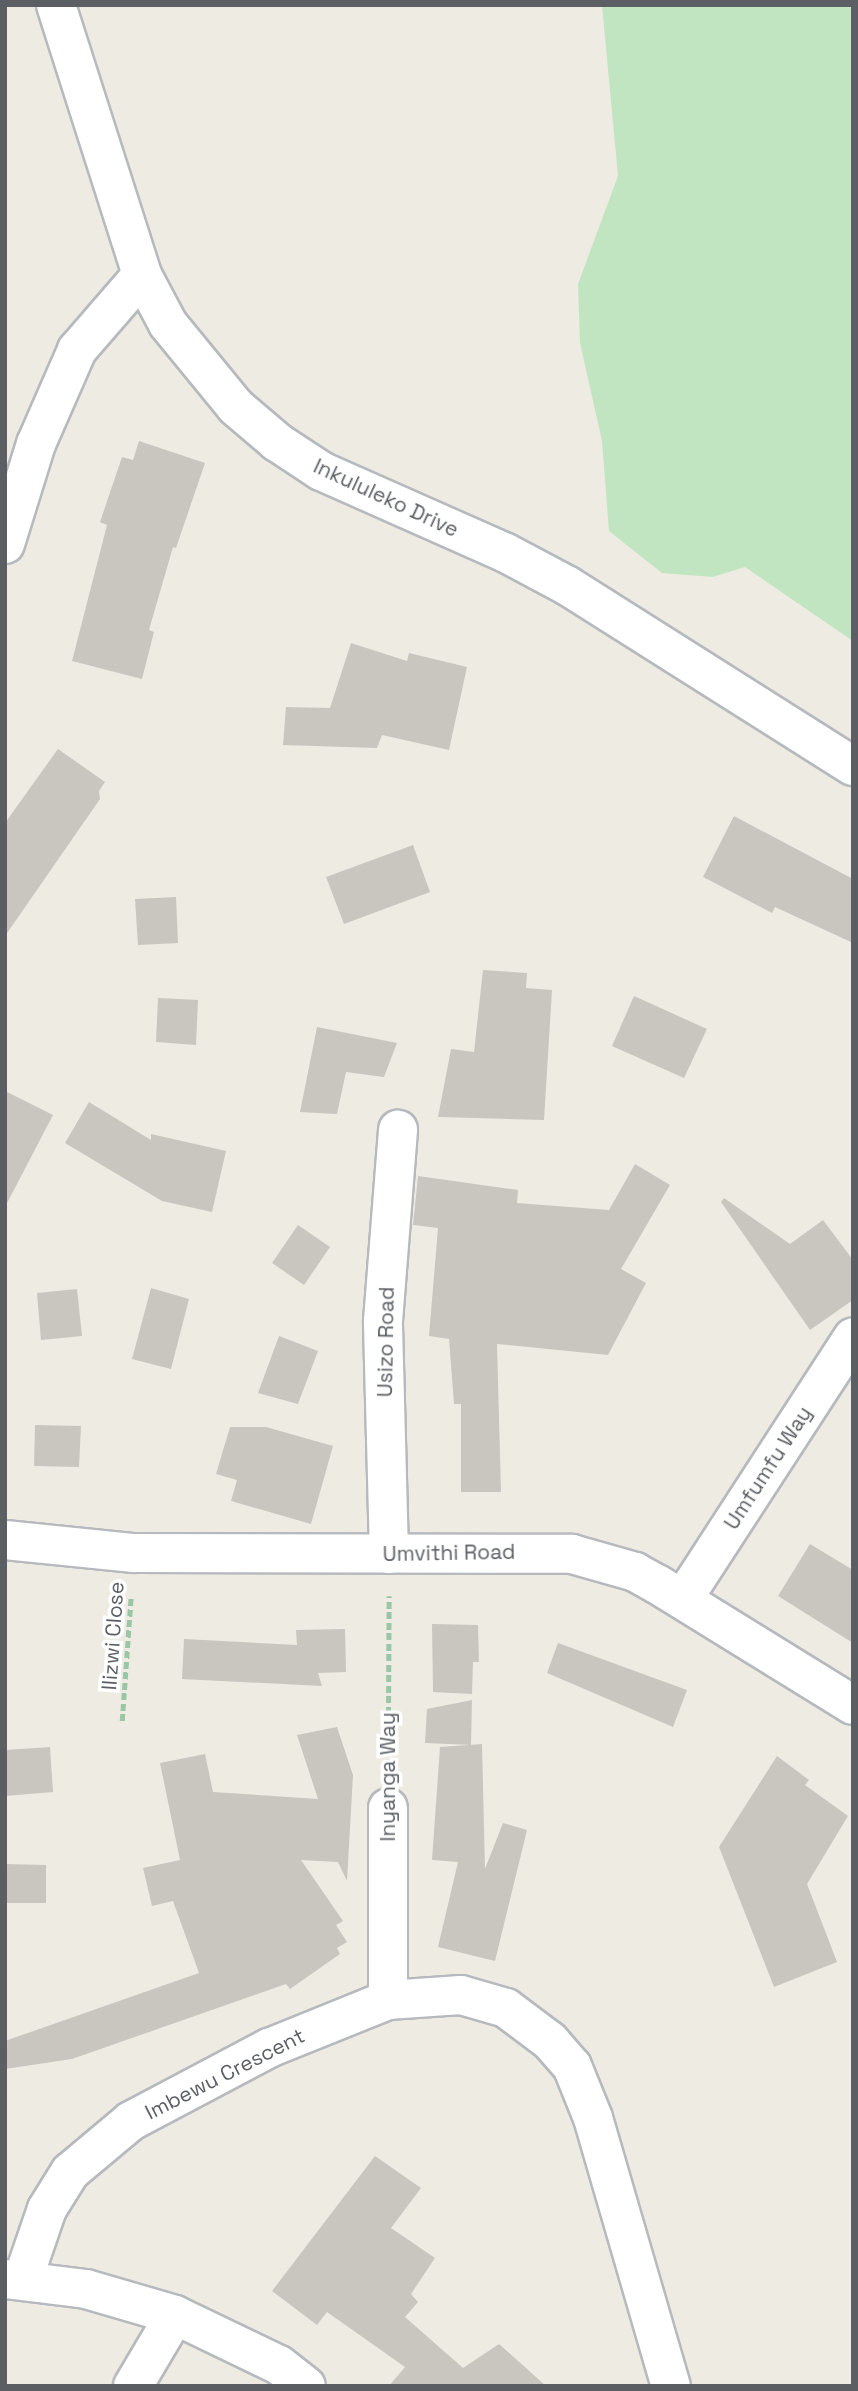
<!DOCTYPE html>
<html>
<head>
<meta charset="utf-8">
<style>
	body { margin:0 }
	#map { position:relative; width:858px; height:2391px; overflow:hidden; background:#eeebe3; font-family:"Space Grotesk",sans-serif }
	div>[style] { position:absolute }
	.green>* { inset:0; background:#c0e5c0 }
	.building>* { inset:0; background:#c9c6c0 }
	.path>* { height:4.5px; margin-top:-2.25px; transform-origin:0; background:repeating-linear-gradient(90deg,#99c6a5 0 7px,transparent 0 10.5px) }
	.roads { filter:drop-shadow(2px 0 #b6b9bd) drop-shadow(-2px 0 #b6b9bd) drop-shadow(0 2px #b6b9bd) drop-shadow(0 -2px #b6b9bd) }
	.minor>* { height:38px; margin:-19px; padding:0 19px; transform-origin:19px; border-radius:19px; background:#fff }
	span { translate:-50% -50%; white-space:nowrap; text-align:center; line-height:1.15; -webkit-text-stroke:7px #fff; paint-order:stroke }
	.street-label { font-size:21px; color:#5b5f64 }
	.frame { position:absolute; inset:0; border:7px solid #5b5f64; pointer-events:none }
</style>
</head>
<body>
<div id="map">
	<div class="green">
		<div style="clip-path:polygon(602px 5px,853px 5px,853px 641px,745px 567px,713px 577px,662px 573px,609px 531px,602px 441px,580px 343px,578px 284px,618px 176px)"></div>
	</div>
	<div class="building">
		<div style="clip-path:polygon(139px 441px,205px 463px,176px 548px,173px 547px,149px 630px,154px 632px,142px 679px,72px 661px,107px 525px,100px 522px,122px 457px,133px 460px)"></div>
		<div style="clip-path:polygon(351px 643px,407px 661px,409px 653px,467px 667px,449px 750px,382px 735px,377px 748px,283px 745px,286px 707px,330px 708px)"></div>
		<div style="clip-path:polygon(58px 749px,105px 782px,99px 791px,100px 799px,5px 936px,5px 823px)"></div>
		<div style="clip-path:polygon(734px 816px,853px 879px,853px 943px,775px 907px,772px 913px,703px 877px)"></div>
		<div style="clip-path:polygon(413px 845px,430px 892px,344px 924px,326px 877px)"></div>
		<div style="clip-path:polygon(176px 897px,178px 943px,138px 945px,135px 899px)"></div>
		<div style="clip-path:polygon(483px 970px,527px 973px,526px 988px,552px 990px,544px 1120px,438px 1117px,451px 1049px,474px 1052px)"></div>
		<div style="clip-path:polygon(634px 996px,707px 1029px,684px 1078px,612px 1046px)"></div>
		<div style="clip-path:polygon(158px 998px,198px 1000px,196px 1045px,156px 1042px)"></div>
		<div style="clip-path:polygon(317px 1027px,397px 1043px,384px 1077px,346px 1072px,337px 1114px,300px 1112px)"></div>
		<div style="clip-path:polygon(5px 1091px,53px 1115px,5px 1207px)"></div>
		<div style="clip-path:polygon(89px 1102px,151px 1140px,151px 1134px,226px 1151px,212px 1212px,162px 1201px,65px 1143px)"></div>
		<div style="clip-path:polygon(635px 1164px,670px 1185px,621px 1269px,646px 1283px,608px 1355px,497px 1344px,501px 1492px,461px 1492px,461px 1404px,454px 1404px,449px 1339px,429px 1336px,438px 1228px,413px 1225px,418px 1176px,518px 1190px,517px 1203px,609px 1210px)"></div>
		<div style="clip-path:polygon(724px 1198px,790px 1244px,823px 1220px,853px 1260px,853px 1300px,810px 1330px,721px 1202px)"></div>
		<div style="clip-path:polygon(298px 1225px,330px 1247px,304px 1285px,272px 1263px)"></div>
		<div style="clip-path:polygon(151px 1288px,189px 1299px,171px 1369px,132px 1359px)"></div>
		<div style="clip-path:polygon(77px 1289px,82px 1336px,41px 1340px,37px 1293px)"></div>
		<div style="clip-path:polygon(279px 1336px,318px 1351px,298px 1404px,258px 1393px)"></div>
		<div style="clip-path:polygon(35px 1425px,81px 1426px,79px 1467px,34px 1466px)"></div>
		<div style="clip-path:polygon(230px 1427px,266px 1427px,333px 1446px,311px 1524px,231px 1501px,237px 1480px,216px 1474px)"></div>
		<div style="clip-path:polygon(810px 1544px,853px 1570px,853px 1643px,778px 1596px)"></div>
		<div style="clip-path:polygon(432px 1624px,478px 1625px,479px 1662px,473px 1662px,472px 1694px,433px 1692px)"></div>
		<div style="clip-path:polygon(345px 1629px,346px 1672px,318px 1673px,322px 1686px,182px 1679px,184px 1639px,297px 1645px,296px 1630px)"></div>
		<div style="clip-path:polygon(558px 1643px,687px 1690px,673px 1727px,547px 1673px)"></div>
		<div style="clip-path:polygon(472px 1700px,471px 1745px,425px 1743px,427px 1709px)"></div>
		<div style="clip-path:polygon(337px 1727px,353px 1775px,347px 1881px,338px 1862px,301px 1860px,343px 1921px,336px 1925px,347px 1942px,337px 1948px,340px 1954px,290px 1989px,286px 1984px,72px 2059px,5px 2069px,5px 2041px,199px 1973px,173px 1901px,152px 1906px,143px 1868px,180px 1860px,160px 1763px,205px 1754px,213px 1792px,318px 1799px,297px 1735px)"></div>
		<div style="clip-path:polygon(482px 1744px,485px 1869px,503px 1823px,527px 1830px,495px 1961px,438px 1947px,458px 1862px,432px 1860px,440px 1747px)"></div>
		<div style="clip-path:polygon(50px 1747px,53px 1792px,5px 1796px,5px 1750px)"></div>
		<div style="clip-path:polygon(777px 1756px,809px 1780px,805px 1785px,848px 1816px,807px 1884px,837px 1962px,774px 1987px,719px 1847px)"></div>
		<div style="clip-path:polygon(5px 1864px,46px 1865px,46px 1903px,5px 1903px)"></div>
		<div style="clip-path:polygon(375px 2156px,421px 2188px,391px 2228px,435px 2258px,411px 2294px,418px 2302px,405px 2317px,463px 2368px,499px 2344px,546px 2386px,389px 2386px,405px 2367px,327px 2312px,317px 2325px,272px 2291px)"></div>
	</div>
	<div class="path">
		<div style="left:122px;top:1721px;width:125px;rotate:-85.9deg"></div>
		<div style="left:388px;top:1766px;width:170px;rotate:-89.7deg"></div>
	</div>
	<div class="roads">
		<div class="minor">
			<div style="left:56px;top:5px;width:283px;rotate:72.3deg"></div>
			<div style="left:142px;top:275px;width:55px;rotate:62deg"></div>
			<div style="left:168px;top:324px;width:107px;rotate:50.7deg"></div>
			<div style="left:236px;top:407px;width:54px;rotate:40.5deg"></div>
			<div style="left:277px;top:442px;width:53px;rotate:33.4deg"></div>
			<div style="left:321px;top:471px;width:202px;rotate:23.9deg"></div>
			<div style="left:506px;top:553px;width:70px;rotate:28deg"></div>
			<div style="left:568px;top:586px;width:337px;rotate:32.3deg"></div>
			<div style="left:5px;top:544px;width:105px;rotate:-72.8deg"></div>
			<div style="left:36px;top:444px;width:103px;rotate:-66.4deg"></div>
			<div style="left:77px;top:350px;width:99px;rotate:-49.1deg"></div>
			<div style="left:5px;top:1540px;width:130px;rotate:5.8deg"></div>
			<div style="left:134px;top:1553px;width:438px;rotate:0.1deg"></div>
			<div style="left:572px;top:1554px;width:66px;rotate:15.9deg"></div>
			<div style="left:635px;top:1572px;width:25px;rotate:29deg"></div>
			<div style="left:657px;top:1584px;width:230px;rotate:31.7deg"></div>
			<div style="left:389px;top:1554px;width:233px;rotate:-91.5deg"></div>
			<div style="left:383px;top:1321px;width:192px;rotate:-85.5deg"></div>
			<div style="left:683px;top:1599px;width:312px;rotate:-57deg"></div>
			<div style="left:388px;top:2000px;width:192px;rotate:-90deg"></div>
			<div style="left:5px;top:2279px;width:82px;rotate:7deg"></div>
			<div style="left:86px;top:2289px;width:93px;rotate:16.3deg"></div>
			<div style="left:175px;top:2315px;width:115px;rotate:25.7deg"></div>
			<div style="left:279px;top:2365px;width:34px;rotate:38deg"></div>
			<div style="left:23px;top:2279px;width:74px;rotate:-71.1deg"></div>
			<div style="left:47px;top:2209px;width:44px;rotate:-58.1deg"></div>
			<div style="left:70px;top:2172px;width:80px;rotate:-39.9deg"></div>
			<div style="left:131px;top:2121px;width:156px;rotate:-27.9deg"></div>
			<div style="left:269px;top:2048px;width:128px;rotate:-22deg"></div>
			<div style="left:388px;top:2000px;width:73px;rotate:-3.9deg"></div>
			<div style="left:461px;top:1995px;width:47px;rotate:16.1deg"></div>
			<div style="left:506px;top:2008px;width:55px;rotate:36.9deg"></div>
			<div style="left:550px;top:2041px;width:33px;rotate:49deg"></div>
			<div style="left:572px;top:2066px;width:56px;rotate:68deg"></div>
			<div style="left:593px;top:2118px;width:279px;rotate:73.8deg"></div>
			<div style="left:133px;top:2386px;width:82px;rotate:-59.4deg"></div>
		</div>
	</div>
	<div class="street-label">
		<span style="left:386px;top:498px;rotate:25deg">Inkululeko Drive</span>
		<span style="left:386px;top:1342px;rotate:-89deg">Usizo Road</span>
		<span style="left:768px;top:1468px;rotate:-57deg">Umfumfu Way</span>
		<span style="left:449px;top:1553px;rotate:-1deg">Umvithi Road</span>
		<span style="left:113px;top:1636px;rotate:-86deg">Ilizwi Close</span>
		<span style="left:388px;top:1777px;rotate:-90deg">Inyanga Way</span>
		<span style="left:225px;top:2074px;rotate:-27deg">Imbewu Crescent</span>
	</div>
	<div class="frame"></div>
</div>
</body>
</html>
